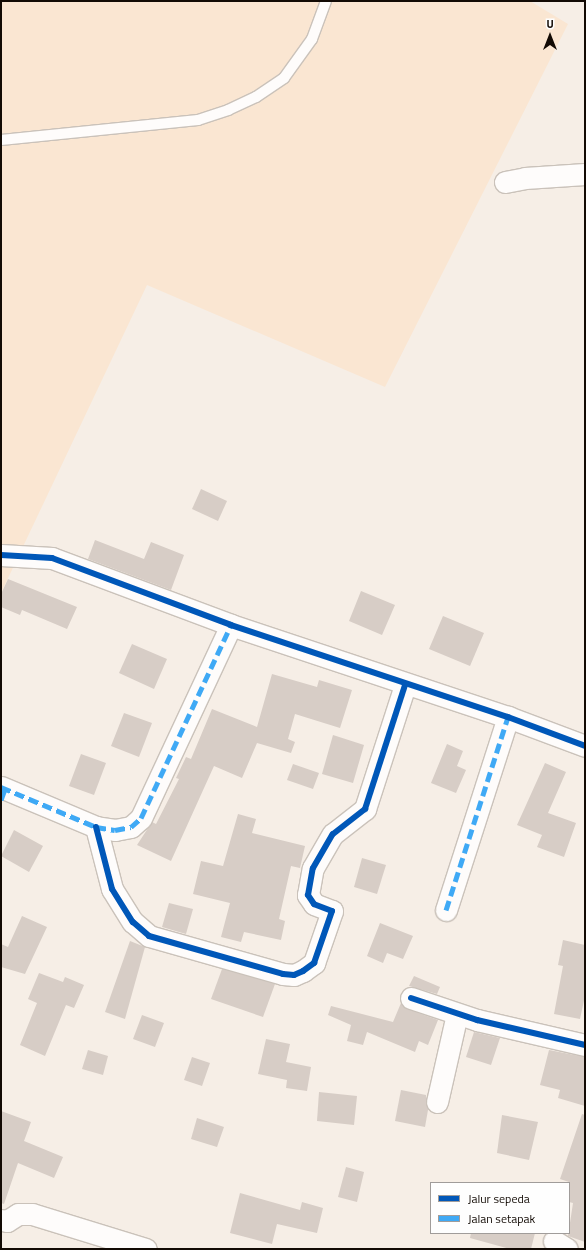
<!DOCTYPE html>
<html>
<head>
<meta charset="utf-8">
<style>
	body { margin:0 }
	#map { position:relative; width:586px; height:1250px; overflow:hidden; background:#f6eee6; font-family:"Titillium Web",sans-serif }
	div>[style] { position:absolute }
	.built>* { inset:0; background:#fae6d2 }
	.building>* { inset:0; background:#d7cdc6 }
	.roads { filter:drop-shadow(1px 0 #cac2ba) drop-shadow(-1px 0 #cac2ba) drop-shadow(0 1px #cac2ba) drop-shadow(0 -1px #cac2ba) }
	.lane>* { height:10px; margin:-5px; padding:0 5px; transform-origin:5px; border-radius:5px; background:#fefcfb }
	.street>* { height:21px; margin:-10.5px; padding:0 10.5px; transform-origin:10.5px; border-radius:10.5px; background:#fefcfb }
	.quiet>* { height:5px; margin-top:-2.5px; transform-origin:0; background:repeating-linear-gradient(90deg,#3fa9f5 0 10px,transparent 0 15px) }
	.cycleway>* { height:6px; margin:-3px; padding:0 3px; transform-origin:3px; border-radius:3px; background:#0057b8 }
	span { translate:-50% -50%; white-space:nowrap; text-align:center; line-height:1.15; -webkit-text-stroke:3px #fefefe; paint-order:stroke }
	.frame { position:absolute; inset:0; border:2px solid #120a04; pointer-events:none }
	.legend { position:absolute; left:430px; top:1182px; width:140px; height:52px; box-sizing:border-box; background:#fefefe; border:1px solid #a09c9a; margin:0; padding:5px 7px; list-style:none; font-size:12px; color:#120a04 }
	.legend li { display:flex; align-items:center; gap:8px; height:20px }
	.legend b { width:20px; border:1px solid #a09c9a }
	.north { position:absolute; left:530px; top:16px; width:40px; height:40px; -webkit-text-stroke:3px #fefefe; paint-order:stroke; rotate:0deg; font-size:11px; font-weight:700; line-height:16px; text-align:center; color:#120a04 }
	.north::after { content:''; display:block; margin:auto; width:14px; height:18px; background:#120a04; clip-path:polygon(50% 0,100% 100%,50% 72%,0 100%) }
</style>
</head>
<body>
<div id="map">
	<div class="built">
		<div style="clip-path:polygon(1px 1px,530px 1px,568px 24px,385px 387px,147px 285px,1px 593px)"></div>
	</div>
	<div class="building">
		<div style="clip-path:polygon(201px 489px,227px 501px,218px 521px,192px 509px)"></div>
		<div style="clip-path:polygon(95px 540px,144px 559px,151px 542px,184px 555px,171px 590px,88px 559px)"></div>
		<div style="clip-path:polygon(8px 579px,77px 607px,67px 629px,22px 610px,20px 615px,1px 607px,1px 594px)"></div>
		<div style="clip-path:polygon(361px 591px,395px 605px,382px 635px,349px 621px)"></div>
		<div style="clip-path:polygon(443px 616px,484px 633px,470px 666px,429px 649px)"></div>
		<div style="clip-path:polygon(132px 644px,167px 659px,154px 689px,119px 673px)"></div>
		<div style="clip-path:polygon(272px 674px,317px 687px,319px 680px,352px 690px,340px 728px,295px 714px,288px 739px,295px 742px,291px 753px,257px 743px,242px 778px,214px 766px,171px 861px,137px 845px,152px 822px,156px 824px,179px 779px,176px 778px,186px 757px,191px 759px,212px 709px,257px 727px)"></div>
		<div style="clip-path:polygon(124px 713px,152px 723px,139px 757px,111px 746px)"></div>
		<div style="clip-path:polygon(333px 735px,364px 745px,353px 783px,322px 774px)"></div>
		<div style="clip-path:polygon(447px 744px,463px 751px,457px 766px,466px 770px,456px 793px,431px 783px)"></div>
		<div style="clip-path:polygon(81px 754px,106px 763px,94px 795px,69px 786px)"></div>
		<div style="clip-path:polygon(545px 763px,566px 772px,548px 813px,576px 823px,564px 857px,537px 847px,542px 835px,517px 825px)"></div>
		<div style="clip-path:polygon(293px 764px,319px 773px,313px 789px,287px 780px)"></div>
		<div style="clip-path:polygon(238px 814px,256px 819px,252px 833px,305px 846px,300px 868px,291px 866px,279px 919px,285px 921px,281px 940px,244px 932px,241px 942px,221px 937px,230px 903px,193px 894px,201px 861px,223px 866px)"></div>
		<div style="clip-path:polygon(14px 830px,43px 846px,29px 872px,1px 856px)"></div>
		<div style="clip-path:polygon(362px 858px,386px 865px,377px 894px,354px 887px)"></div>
		<div style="clip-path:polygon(169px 903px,193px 909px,186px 934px,162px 927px)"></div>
		<div style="clip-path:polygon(22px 916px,47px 927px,25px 974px,1px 967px,1px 944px,8px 947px)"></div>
		<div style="clip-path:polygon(380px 923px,413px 936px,403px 959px,387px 953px,383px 963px,367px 956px)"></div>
		<div style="clip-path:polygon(563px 940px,585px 945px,585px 996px,580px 1019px,554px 1014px,563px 966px,558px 965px)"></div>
		<div style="clip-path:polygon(130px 941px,145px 947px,125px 1019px,105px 1012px)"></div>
		<div style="clip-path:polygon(222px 969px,275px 984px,263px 1017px,211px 999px)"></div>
		<div style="clip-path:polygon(39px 973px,63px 982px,65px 977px,84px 985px,74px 1008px,66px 1005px,45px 1056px,20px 1045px,37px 1003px,28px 999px)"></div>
		<div style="clip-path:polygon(414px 976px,440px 987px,437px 994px,409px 986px)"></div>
		<div style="clip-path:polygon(401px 1003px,407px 1009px,438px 1020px,428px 1045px,419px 1041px,415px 1052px,367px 1032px,363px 1045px,347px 1041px,351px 1025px,328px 1015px,331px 1006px,393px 1022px)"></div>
		<div style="clip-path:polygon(142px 1015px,164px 1023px,155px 1047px,133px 1039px)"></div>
		<div style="clip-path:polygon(474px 1032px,500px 1038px,491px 1065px,466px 1057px)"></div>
		<div style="clip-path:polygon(266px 1039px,290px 1044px,286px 1062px,311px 1067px,307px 1091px,286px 1088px,287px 1080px,258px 1074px)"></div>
		<div style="clip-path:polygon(88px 1050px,108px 1056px,103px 1075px,82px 1069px)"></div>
		<div style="clip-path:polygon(549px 1050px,585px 1057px,585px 1106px,558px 1098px,560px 1090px,540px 1085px)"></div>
		<div style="clip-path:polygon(192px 1057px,210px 1063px,202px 1086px,184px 1080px)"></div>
		<div style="clip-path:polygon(401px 1090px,426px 1095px,428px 1110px,425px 1127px,395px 1121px)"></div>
		<div style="clip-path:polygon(319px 1092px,357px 1096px,354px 1125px,317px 1121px)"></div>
		<div style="clip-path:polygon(1px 1111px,31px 1122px,24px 1141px,63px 1157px,54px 1178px,18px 1163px,4px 1204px,1px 1203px)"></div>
		<div style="clip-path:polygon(582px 1114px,585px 1115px,585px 1242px,568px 1236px,573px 1203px,569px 1202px,569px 1182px,560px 1179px)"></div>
		<div style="clip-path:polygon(502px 1115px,538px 1122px,529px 1160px,497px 1153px)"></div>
		<div style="clip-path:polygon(197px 1118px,224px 1127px,217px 1147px,191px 1139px)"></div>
		<div style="clip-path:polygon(346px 1167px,364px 1172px,357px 1202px,338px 1197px)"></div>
		<div style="clip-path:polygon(240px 1193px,300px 1210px,302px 1202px,323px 1208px,317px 1233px,277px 1224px,272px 1244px,230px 1233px)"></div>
		<div style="clip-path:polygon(471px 1233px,535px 1233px,531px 1249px,510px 1249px,470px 1238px)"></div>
	</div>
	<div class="roads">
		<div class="lane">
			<div style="left:1px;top:140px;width:198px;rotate:-5.8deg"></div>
			<div style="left:198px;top:120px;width:32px;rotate:-18deg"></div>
			<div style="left:228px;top:110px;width:31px;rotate:-25deg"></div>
			<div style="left:256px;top:97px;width:34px;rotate:-34deg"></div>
			<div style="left:284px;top:78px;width:48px;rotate:-54.3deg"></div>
			<div style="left:312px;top:39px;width:40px;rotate:-69.8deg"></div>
		</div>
		<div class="street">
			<div style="left:505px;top:182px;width:20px;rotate:-11deg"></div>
			<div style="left:525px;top:178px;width:60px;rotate:-3.8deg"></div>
			<div style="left:1px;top:555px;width:51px;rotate:3.4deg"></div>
			<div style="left:52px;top:558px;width:191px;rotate:20.5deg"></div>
			<div style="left:231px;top:625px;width:292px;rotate:18.4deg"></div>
			<div style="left:508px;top:717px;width:82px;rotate:20.6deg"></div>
			<div style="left:1px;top:787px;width:103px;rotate:22.8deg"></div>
			<div style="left:96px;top:827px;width:19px;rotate:9deg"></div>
			<div style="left:115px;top:830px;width:16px;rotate:-11deg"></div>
			<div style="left:131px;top:827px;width:13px;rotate:-42deg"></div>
			<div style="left:141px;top:818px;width:213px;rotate:-65deg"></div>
			<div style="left:96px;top:827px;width:64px;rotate:75.5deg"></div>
			<div style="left:112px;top:889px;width:39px;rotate:58deg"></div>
			<div style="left:133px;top:922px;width:21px;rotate:41deg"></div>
			<div style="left:149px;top:936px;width:139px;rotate:15.8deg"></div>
			<div style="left:283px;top:974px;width:11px;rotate:5deg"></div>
			<div style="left:294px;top:975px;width:10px;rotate:-24deg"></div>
			<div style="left:303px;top:971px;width:14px;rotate:-36deg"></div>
			<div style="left:314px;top:963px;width:55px;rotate:-70.9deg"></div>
			<div style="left:332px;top:911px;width:19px;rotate:-159deg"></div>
			<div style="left:314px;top:904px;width:11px;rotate:-124deg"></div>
			<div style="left:308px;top:895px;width:27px;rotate:-80deg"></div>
			<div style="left:313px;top:868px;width:39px;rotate:-60deg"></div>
			<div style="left:333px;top:834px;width:41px;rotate:-38deg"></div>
			<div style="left:365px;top:809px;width:130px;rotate:-72.1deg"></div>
			<div style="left:446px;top:910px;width:203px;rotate:-72.2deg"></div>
			<div style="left:411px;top:998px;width:70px;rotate:18.4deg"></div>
			<div style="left:477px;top:1020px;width:111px;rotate:13deg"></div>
			<div style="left:437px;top:1102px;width:90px;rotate:-77.2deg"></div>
			<div style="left:1px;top:1220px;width:6px;rotate:9deg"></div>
			<div style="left:7px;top:1221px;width:13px;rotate:-32deg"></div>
			<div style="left:18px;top:1214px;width:14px"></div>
			<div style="left:32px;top:1214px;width:119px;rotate:17.1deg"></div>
			<div style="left:554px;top:1241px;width:15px;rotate:32deg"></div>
		</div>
	</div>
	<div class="quiet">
		<div style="left:1px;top:787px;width:103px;rotate:22.8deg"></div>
		<div style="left:96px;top:827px;width:19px;rotate:9deg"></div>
		<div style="left:115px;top:830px;width:16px;rotate:-11deg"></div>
		<div style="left:131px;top:827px;width:13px;rotate:-42deg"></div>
		<div style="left:141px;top:818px;width:213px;rotate:-65deg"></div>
		<div style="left:1px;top:800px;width:12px;rotate:-70deg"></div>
		<div style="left:446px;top:910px;width:203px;rotate:-72.2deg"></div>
	</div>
	<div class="cycleway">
		<div style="left:1px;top:555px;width:51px;rotate:3.4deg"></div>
		<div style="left:52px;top:558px;width:191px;rotate:20.5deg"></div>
		<div style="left:231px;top:625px;width:292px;rotate:18.4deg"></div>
		<div style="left:508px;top:717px;width:82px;rotate:20.6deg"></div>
		<div style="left:96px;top:827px;width:64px;rotate:75.5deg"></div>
		<div style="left:112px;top:889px;width:39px;rotate:58deg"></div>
		<div style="left:133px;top:922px;width:21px;rotate:41deg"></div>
		<div style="left:149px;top:936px;width:139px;rotate:15.8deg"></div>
		<div style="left:283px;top:974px;width:11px;rotate:5deg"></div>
		<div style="left:294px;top:975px;width:10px;rotate:-24deg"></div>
		<div style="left:303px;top:971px;width:14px;rotate:-36deg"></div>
		<div style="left:314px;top:963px;width:55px;rotate:-70.9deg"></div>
		<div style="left:332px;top:911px;width:19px;rotate:-159deg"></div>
		<div style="left:314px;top:904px;width:11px;rotate:-124deg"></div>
		<div style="left:308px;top:895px;width:27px;rotate:-80deg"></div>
		<div style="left:313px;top:868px;width:39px;rotate:-60deg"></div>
		<div style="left:333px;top:834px;width:41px;rotate:-38deg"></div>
		<div style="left:365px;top:809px;width:130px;rotate:-72.1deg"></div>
		<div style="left:411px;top:998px;width:70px;rotate:18.4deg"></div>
		<div style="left:477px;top:1020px;width:111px;rotate:13deg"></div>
	</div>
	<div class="frame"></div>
	<ul class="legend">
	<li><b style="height:5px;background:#0057b8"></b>Jalur sepeda</li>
	<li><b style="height:5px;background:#3fa9f5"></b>Jalan setapak</li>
	</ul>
	<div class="north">U</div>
</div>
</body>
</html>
